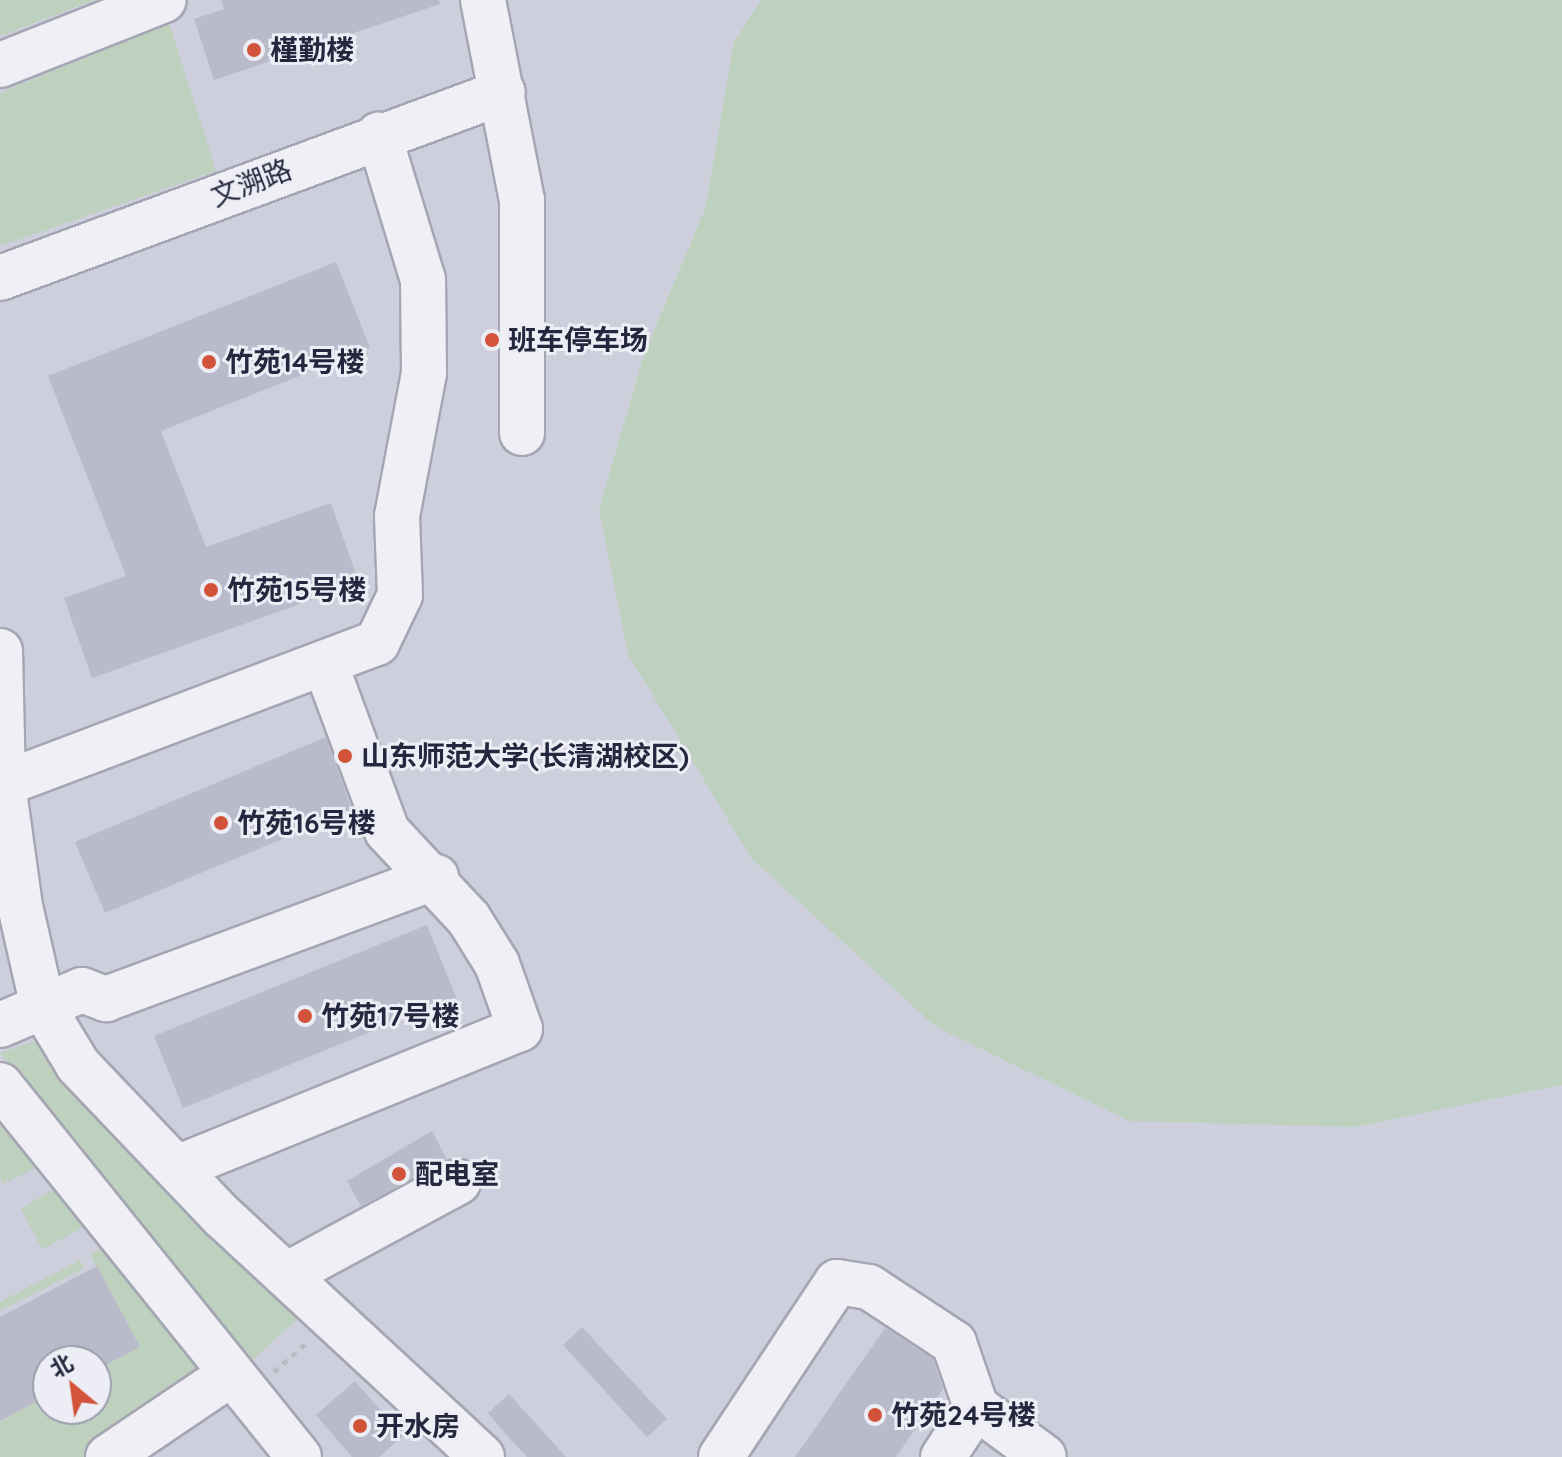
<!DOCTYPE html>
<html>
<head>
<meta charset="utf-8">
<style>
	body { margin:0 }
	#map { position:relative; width:1562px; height:1457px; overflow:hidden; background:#dcdde7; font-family:Quicksand,"Noto Sans SC",sans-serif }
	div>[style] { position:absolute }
	.built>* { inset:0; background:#cecfdc }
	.green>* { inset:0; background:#bdd1be }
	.building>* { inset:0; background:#b9baca }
	.path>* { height:5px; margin-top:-2.5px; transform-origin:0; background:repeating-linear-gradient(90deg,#babbc5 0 6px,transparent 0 12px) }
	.roads { filter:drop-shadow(2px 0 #a5a6b4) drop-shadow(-2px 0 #a5a6b4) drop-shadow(0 2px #a5a6b4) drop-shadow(0 -2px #a5a6b4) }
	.minor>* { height:44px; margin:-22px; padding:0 22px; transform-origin:22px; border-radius:22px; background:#efeff5 }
	.dots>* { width:22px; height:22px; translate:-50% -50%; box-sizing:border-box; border:4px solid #ecedf5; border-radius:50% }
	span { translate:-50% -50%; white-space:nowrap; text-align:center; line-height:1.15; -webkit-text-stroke:6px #ecedf5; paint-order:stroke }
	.poi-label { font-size:28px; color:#25273e; font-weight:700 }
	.left { translate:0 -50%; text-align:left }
	.street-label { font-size:28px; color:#25273e }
	.north { position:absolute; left:32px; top:1345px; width:80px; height:80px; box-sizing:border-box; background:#ecedf5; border:2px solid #9c9eac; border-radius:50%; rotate:331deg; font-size:22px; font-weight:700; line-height:32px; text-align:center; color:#25273e }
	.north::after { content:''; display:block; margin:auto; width:28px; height:36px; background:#d3533a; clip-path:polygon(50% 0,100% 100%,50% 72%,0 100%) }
</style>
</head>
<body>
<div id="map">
	<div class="built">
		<div style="clip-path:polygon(evenodd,0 0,761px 0,734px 42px,705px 209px,644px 354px,599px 509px,1355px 1127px,1562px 1085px,1562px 1457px,0 1457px,0 0,48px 1361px,96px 1361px,96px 1409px,48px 1409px,48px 1361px)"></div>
	</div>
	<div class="green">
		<div style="clip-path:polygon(0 0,95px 0,0 36px)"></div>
		<div style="clip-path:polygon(761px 0,1562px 0,1562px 1085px,1355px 1127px,1130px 1121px,936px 1027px,751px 858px,628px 654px,599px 509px,644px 354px,705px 209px,734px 42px)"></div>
		<div style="clip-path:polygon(169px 23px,216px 171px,0 246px,0 93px)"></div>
		<div style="clip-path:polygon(37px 1040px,298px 1318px,249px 1363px,0 1053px)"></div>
		<div style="clip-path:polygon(0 1105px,43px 1164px,3px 1184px,0 1177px)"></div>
		<div style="clip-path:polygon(60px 1185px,92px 1223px,42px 1249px,21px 1209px)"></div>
		<div style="clip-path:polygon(109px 1244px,197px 1351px,198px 1380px,88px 1457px,0 1457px,0 1421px,48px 1395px,48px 1409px,96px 1409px,96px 1370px,140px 1347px,90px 1254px)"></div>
		<div style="clip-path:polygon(80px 1260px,84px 1268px,0 1311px,0 1302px)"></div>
	</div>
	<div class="building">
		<div style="clip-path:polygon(221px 0,439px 0,440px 4px,214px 80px,194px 19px,224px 9px)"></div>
		<div style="clip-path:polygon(336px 262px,370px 348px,161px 431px,206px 547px,331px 503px,359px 583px,92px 678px,64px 598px,126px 576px,48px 376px)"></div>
		<div style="clip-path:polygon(326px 737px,352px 810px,105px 913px,75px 842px)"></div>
		<div style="clip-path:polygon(427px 925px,456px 997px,183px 1108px,154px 1036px)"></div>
		<div style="clip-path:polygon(432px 1131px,447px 1160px,361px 1206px,347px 1181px)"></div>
		<div style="clip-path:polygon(97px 1266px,140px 1347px,96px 1370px,96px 1361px,48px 1361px,48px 1395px,0 1421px,0 1317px)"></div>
		<div style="clip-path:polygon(582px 1327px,667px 1419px,647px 1437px,563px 1345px)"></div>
		<div style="clip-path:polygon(885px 1328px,933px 1359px,943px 1389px,896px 1457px,795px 1457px)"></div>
		<div style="clip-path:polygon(355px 1381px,403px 1436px,379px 1457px,352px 1457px,316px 1415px)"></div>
		<div style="clip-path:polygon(509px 1394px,566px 1457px,527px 1457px,503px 1431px,488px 1413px)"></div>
	</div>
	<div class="path">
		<div style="left:274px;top:1372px;width:42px;rotate:-42.1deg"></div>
	</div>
	<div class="roads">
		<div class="minor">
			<div style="left:483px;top:0;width:204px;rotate:79deg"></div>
			<div style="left:522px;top:200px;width:233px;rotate:90deg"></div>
			<div style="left:0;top:65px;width:176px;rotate:-21.6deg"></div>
			<div style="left:0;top:278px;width:536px;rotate:-20.29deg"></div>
			<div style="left:0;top:651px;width:133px;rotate:88.7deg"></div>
			<div style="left:3px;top:784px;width:123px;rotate:82.1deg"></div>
			<div style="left:20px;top:906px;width:104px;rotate:77.2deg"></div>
			<div style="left:43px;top:1007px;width:68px;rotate:58.9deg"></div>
			<div style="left:78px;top:1065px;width:210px;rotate:46.4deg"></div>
			<div style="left:223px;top:1217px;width:353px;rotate:42.8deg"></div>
			<div style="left:3px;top:784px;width:400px;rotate:-20.7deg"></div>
			<div style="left:377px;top:643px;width:53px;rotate:-64.4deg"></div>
			<div style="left:400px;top:595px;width:79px;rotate:-92.2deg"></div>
			<div style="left:397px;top:516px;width:146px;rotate:-79.3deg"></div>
			<div style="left:424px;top:373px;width:93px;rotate:-90.6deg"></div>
			<div style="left:423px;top:280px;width:152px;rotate:-106.9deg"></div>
			<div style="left:0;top:1025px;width:89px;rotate:-23.1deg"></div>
			<div style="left:82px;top:990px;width:26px;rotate:21deg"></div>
			<div style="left:106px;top:999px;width:352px;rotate:-20.3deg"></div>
			<div style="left:0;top:1085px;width:477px;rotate:51.2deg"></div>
			<div style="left:177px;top:1168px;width:370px;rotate:-22.1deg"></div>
			<div style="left:520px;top:1029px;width:69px;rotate:-109.5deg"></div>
			<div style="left:497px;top:964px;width:53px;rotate:-121.9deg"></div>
			<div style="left:469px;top:919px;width:120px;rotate:-133deg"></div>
			<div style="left:387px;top:831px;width:179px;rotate:-110.3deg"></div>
			<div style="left:286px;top:1275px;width:196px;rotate:-28.4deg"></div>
			<div style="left:108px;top:1457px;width:145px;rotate:-34deg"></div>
			<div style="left:721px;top:1457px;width:210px;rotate:-56.5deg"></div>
			<div style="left:837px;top:1282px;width:32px;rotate:9deg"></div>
			<div style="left:869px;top:1287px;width:102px;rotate:33.4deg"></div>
			<div style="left:954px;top:1343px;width:68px;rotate:71deg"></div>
			<div style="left:976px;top:1407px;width:84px;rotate:36.3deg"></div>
			<div style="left:943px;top:1457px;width:60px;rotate:-56.6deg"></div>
		</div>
	</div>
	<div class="dots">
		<div style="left:254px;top:50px;background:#d3533a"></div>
		<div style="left:492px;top:340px;background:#d3533a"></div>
		<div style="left:209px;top:362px;background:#d3533a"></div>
		<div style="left:211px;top:590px;background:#d3533a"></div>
		<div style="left:345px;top:756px;background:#d3533a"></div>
		<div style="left:221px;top:823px;background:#d3533a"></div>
		<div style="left:305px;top:1016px;background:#d3533a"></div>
		<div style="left:399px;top:1174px;background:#d3533a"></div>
		<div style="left:875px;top:1415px;background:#d3533a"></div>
		<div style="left:360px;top:1426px;background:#d3533a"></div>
	</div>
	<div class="poi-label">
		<span class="left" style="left:270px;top:50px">槿勤楼</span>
		<span class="left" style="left:508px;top:340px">班车停车场</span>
		<span class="left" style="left:225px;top:362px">竹苑14号楼</span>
		<span class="left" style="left:227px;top:590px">竹苑15号楼</span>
		<span class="left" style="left:361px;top:756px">山东师范大学(长清湖校区)</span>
		<span class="left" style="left:237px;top:823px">竹苑16号楼</span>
		<span class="left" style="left:321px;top:1016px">竹苑17号楼</span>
		<span class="left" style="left:415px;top:1174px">配电室</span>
		<span class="left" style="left:891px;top:1415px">竹苑24号楼</span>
		<span class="left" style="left:376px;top:1426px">开水房</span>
	</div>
	<div class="street-label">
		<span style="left:251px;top:183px;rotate:-21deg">文溯路</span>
	</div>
	<div class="north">北</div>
</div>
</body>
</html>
